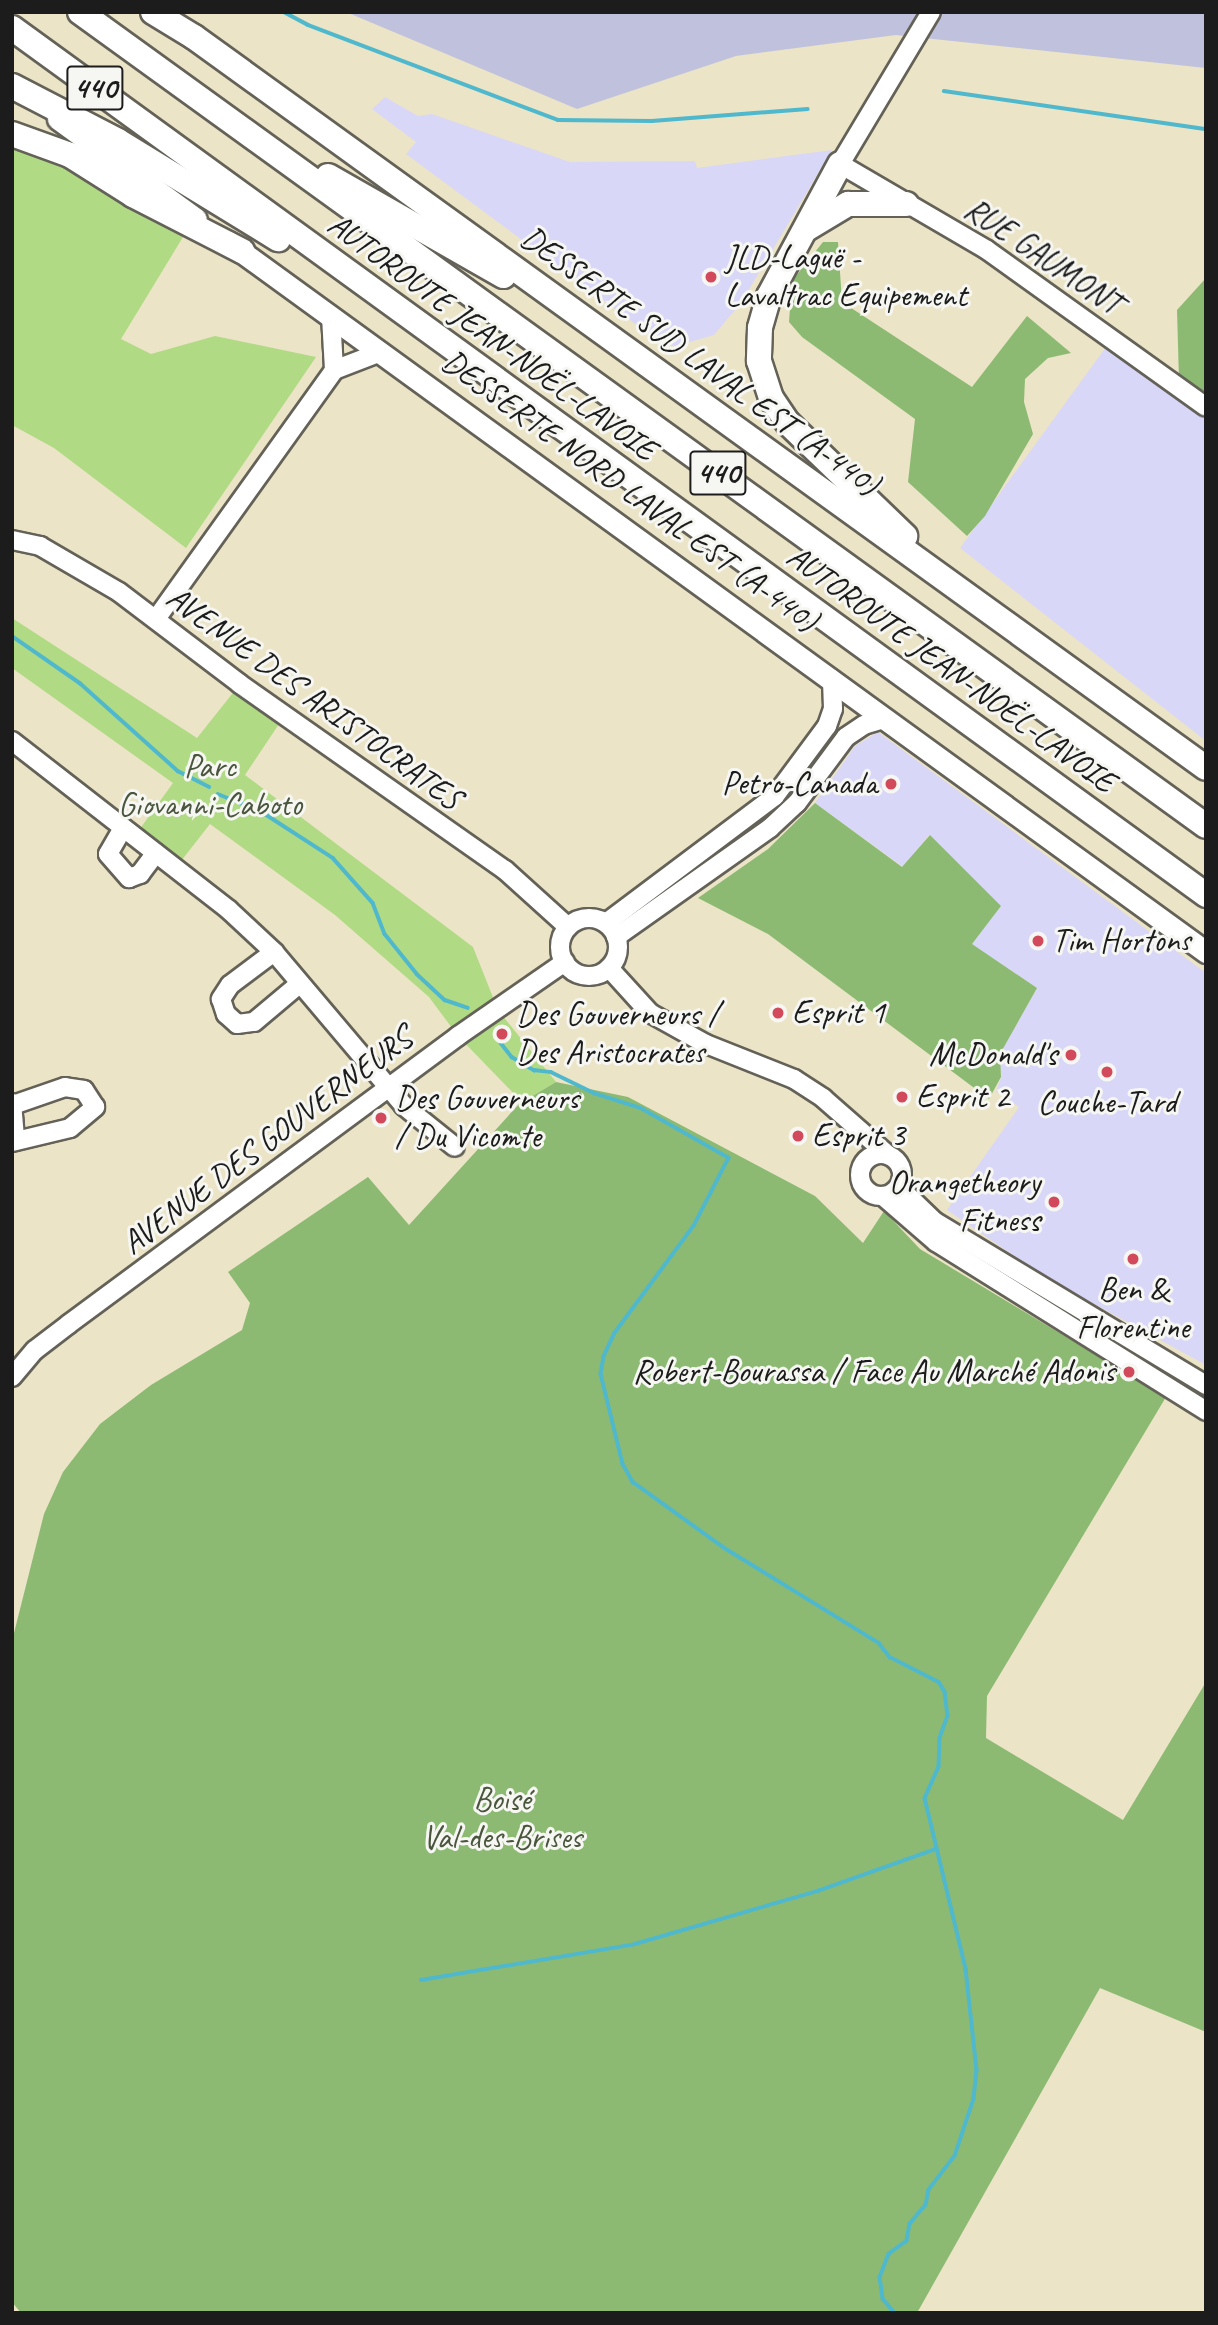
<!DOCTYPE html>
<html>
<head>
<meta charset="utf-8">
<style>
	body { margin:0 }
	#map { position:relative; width:1218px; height:2325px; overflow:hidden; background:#ebe4c6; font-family:Caveat,sans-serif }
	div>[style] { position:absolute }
	.built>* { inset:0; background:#d9d7f8 }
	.industrial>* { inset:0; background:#c0c2dd }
	.green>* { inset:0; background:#b1da85 }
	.forest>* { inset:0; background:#8cba72 }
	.stream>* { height:3.5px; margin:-1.75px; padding:0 1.75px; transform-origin:1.75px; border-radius:1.75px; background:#4fb8cd }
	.roads { filter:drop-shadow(2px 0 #646258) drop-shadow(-2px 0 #646258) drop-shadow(0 2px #646258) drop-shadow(0 -2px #646258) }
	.minor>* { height:18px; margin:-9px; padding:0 9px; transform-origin:9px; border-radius:9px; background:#fff }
	.minor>.ring { margin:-9px; padding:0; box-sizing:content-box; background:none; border:18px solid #fff; border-radius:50% }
	.major>* { height:21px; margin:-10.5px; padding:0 10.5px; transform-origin:10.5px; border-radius:10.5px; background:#fff }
	.highway>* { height:24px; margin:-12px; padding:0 12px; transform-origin:12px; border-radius:12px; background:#fff }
	.dots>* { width:19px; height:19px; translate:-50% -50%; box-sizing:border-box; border:4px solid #f6f6f2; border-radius:50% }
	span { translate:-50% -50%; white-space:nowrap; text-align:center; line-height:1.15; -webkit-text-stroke:6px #f6f6f2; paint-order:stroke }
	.shield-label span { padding:2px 5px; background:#f6f6f2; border:2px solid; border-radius:5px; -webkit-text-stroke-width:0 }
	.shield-label { font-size:32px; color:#1c1c1c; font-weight:700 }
	.street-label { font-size:33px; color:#1c1c1c }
	.poi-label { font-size:33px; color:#1c1c1c }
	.left { translate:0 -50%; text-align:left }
	.right { translate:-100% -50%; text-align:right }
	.park-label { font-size:33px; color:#49553c }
	.frame { position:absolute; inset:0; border:14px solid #1c1c1c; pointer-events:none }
</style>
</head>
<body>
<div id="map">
	<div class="built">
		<div style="clip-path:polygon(385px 97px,418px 116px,432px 114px,570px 162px,695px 161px,697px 168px,832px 150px,741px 303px,714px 335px,676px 346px,661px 343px,406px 154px,416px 142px,372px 109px)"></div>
		<div style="clip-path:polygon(1106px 347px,1206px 420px,1206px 741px,960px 548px)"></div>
		<div style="clip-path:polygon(878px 732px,1206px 973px,1206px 1365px,1045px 1277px,947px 1210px,1019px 1107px,996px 1092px,1001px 1077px,999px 1055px,1037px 988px,971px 944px,929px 835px,903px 867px,815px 803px,855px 746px)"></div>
	</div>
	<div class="industrial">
		<div style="clip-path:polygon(346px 12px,1206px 12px,1206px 68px,896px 35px,736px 56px,577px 109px)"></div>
	</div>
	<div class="green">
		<div style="clip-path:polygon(12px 146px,71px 169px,183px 237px,121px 339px,151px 354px,215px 336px,316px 357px,186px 548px,54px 448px,12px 425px)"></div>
		<div style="clip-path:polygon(12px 618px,197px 738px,240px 684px,285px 715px,245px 775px,473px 947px,498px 1010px,556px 1082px,522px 1102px,458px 1036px,429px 997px,335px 915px,210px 824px,174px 870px,134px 837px,173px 783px,12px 668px)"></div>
	</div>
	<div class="forest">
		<div style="clip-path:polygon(823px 242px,838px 242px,842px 302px,972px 387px,1027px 316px,1071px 353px,1048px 358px,1025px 379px,1024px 402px,1033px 434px,985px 516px,967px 536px,908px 482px,915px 419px,802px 337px,789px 322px,790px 308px,779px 297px)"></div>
		<div style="clip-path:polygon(1206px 278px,1206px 399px,1179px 380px,1177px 310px)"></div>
		<div style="clip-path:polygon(815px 803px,902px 867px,930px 835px,1001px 906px,972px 944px,1037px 988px,1000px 1054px,1001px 1077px,989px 1099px,768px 934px,698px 898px,768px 849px)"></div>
		<div style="clip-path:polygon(556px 1082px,628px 1097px,815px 1196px,863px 1243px,884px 1211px,920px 1249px,1166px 1397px,987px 1696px,986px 1738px,1123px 1820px,1206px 1682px,1206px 2032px,1100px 1988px,917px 2313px,21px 2313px,12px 2302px,12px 1641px,44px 1514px,63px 1472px,100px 1424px,151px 1385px,242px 1330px,250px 1303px,228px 1272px,368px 1177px,409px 1225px,519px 1104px)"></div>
	</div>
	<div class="stream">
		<div style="left:284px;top:12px;width:27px;rotate:28deg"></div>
		<div style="left:308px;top:25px;width:267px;rotate:20.8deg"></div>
		<div style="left:558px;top:120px;width:94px;rotate:0.6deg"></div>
		<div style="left:652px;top:121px;width:156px;rotate:-4.4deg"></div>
		<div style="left:944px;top:91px;width:265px;rotate:8.3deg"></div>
		<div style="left:12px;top:636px;width:83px;rotate:34.7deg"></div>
		<div style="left:80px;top:683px;width:132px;rotate:41.9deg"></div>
		<div style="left:178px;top:771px;width:35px;rotate:27deg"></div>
		<div style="left:218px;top:794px;width:48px;rotate:22.2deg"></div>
		<div style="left:262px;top:812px;width:85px;rotate:32.9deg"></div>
		<div style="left:333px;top:858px;width:60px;rotate:48.4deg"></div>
		<div style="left:373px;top:903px;width:33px;rotate:69deg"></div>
		<div style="left:385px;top:934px;width:51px;rotate:51.3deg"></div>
		<div style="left:417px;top:974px;width:38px;rotate:43deg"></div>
		<div style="left:445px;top:1000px;width:24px;rotate:19deg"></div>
		<div style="left:501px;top:1043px;width:18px;rotate:52deg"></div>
		<div style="left:512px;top:1057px;width:26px;rotate:31deg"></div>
		<div style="left:534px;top:1070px;width:17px;rotate:7deg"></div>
		<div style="left:551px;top:1072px;width:48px;rotate:26deg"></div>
		<div style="left:594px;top:1093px;width:49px;rotate:17.7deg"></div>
		<div style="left:641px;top:1108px;width:101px;rotate:29.6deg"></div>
		<div style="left:729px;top:1158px;width:76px;rotate:117.2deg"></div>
		<div style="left:694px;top:1226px;width:133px;rotate:126.4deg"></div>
		<div style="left:615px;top:1333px;width:26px;rotate:115deg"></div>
		<div style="left:604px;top:1357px;width:17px;rotate:100deg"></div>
		<div style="left:601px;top:1374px;width:93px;rotate:76.3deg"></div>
		<div style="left:623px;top:1464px;width:21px;rotate:61deg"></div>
		<div style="left:633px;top:1482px;width:111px;rotate:35.8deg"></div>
		<div style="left:723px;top:1547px;width:183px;rotate:31.6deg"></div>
		<div style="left:879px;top:1643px;width:18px;rotate:52deg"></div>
		<div style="left:890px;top:1657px;width:55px;rotate:27deg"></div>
		<div style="left:939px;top:1682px;width:12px;rotate:59deg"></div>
		<div style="left:945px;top:1692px;width:24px;rotate:83deg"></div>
		<div style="left:948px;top:1716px;width:23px;rotate:110deg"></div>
		<div style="left:940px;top:1738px;width:29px;rotate:92deg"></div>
		<div style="left:939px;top:1767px;width:34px;rotate:114deg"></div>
		<div style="left:925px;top:1798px;width:176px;rotate:76.5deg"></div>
		<div style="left:966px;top:1969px;width:102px;rotate:83.8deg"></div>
		<div style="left:977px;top:2070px;width:29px;rotate:96deg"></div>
		<div style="left:974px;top:2099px;width:60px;rotate:108.4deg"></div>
		<div style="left:955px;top:2156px;width:43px;rotate:127.4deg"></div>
		<div style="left:929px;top:2190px;width:15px;rotate:101deg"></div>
		<div style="left:926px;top:2205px;width:25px;rotate:130deg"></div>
		<div style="left:910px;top:2224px;width:17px;rotate:100deg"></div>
		<div style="left:907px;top:2241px;width:22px;rotate:144deg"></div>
		<div style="left:889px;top:2254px;width:25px;rotate:111deg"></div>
		<div style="left:880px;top:2277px;width:22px;rotate:82deg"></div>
		<div style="left:883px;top:2299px;width:18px;rotate:49deg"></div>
		<div style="left:421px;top:1980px;width:217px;rotate:-9.5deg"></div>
		<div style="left:635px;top:1944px;width:191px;rotate:-16.2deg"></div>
		<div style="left:818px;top:1891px;width:125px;rotate:-19.6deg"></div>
	</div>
	<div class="roads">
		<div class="minor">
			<div style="left:931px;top:12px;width:177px;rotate:120.9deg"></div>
			<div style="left:840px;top:164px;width:170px;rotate:30.3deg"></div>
			<div style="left:987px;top:250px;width:269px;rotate:35.6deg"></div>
			<div style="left:331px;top:316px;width:54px;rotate:86.8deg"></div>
			<div style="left:12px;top:540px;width:29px;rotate:12deg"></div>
			<div style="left:40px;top:546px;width:91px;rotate:30.2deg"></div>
			<div style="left:119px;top:592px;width:152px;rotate:37.2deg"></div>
			<div style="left:240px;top:684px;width:324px;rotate:35.1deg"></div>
			<div style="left:505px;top:870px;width:85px;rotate:42.1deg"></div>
			<div style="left:156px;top:619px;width:306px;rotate:-54.4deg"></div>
			<div style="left:334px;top:370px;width:50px;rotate:-21deg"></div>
			<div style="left:12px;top:741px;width:275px;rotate:37.9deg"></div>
			<div style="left:229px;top:910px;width:62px;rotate:43deg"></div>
			<div style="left:274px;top:952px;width:202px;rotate:49.8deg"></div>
			<div style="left:404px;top:1106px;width:65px;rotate:38.8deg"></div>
			<div style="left:123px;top:828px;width:30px;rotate:120deg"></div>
			<div style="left:108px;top:854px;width:32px;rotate:49deg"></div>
			<div style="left:129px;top:878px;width:12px;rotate:-20deg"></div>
			<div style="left:140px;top:874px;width:26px;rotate:-53deg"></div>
			<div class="ring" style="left:560px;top:918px;width:40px;height:40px"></div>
			<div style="left:606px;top:923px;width:211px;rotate:-36.9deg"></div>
			<div style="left:775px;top:796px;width:87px;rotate:-53.4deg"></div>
			<div style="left:827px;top:726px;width:18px;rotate:-71deg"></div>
			<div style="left:833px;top:709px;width:30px;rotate:-92deg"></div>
			<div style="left:616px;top:937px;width:189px;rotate:-35.3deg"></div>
			<div style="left:770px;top:828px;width:37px;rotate:-43deg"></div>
			<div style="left:797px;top:803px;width:82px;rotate:-53.4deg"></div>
			<div style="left:846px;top:737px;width:22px;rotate:-34deg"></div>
			<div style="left:864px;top:725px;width:21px;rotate:-17deg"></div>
			<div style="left:274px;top:952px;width:55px;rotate:143.1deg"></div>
			<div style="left:230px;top:985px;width:17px;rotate:123deg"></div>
			<div style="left:221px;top:999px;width:16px;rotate:72deg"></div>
			<div style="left:226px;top:1014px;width:15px;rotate:42deg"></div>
			<div style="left:237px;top:1024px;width:17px;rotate:-7deg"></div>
			<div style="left:254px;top:1022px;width:57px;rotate:-40.1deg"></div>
			<div style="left:609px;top:968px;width:61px;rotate:47.7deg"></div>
			<div style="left:650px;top:1013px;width:64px;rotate:29deg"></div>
			<div style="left:706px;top:1044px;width:95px;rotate:21.7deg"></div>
			<div style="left:794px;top:1079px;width:35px;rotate:33deg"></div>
			<div style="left:823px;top:1098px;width:86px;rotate:41.2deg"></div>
			<div style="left:12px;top:1103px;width:38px;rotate:85deg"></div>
			<div style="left:12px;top:1142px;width:60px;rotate:-13.6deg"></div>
			<div style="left:70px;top:1128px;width:33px;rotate:-40deg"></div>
			<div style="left:95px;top:1107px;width:20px;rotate:-123deg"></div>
			<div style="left:84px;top:1090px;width:19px;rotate:-171deg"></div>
			<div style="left:65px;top:1087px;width:55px;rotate:160.9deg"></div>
			<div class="ring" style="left:860px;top:1154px;width:24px;height:24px"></div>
			<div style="left:901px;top:1181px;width:14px;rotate:69deg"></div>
			<div style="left:906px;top:1194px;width:39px;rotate:44deg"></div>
			<div style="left:934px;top:1221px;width:318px;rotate:31.1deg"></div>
			<div style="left:883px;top:1196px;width:70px;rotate:41deg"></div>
			<div style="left:936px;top:1242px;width:319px;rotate:32deg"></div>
			<div style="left:12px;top:1377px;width:35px;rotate:-50deg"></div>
			<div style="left:35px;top:1350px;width:43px;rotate:-37.4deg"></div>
			<div style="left:69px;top:1324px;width:484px;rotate:-36.5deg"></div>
			<div style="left:458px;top:1036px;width:130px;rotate:-34.7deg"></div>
		</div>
		<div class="major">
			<div style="left:58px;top:119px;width:170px;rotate:35.9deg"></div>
			<div style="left:228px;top:242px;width:1209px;rotate:35.98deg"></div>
		</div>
		<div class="highway">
			<div style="left:80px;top:12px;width:1389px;rotate:35.86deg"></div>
			<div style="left:153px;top:12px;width:48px;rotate:31.4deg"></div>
			<div style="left:194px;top:37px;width:1248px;rotate:35.84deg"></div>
			<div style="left:12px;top:28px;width:1476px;rotate:35.98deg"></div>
			<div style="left:12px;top:86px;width:119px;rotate:27.4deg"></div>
			<div style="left:118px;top:141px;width:188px;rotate:31.5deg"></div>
			<div style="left:12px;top:134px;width:62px;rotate:19.9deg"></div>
			<div style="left:70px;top:155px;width:75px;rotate:32.4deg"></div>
			<div style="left:133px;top:195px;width:123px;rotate:27.2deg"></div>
			<div style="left:840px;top:164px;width:150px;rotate:118.3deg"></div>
			<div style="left:769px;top:296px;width:33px;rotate:106deg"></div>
			<div style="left:760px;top:328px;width:33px;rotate:92deg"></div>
			<div style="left:759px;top:361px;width:39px;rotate:72deg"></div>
			<div style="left:771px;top:398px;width:30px;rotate:56deg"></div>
			<div style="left:788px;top:423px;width:163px;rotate:44deg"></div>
			<div style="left:328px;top:176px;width:202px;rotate:29.7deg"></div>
			<div style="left:808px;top:228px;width:47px;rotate:-31deg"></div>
			<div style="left:848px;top:204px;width:58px"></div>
		</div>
	</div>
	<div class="dots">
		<div style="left:711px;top:277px;background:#d1495b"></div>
		<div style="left:891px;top:784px;background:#d1495b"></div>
		<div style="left:1038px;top:941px;background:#d1495b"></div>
		<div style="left:778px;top:1013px;background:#d1495b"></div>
		<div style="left:502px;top:1034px;background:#d1495b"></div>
		<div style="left:1071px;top:1055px;background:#d1495b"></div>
		<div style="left:1107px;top:1072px;background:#d1495b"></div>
		<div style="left:902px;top:1097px;background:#d1495b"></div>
		<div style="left:381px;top:1118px;background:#d1495b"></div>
		<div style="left:798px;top:1136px;background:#d1495b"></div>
		<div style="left:1054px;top:1202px;background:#d1495b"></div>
		<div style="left:1133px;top:1259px;background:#d1495b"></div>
		<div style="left:1129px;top:1372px;background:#d1495b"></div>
	</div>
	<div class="shield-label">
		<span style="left:95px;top:88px">440</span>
		<span style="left:718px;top:473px">440</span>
	</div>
	<div class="street-label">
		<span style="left:1043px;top:256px;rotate:34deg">RUE GAUMONT</span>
		<span style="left:492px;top:337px;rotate:36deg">AUTOROUTE JEAN-NOËL-LAVOIE</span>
		<span style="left:700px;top:361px;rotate:36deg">DESSERTE SUD LAVAL EST (A-440)</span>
		<span style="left:630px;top:491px;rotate:36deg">DESSERTE NORD LAVAL EST (A-440)</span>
		<span style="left:951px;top:669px;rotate:36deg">AUTOROUTE JEAN-NOËL-LAVOIE</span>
		<span style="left:314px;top:698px;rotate:36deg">AVENUE DES ARISTOCRATES</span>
		<span style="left:267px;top:1141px;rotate:-37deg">AVENUE DES GOUVERNEURS</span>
	</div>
	<div class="poi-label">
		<span class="left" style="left:725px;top:277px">JLD-Laguë -<br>Lavaltrac Equipement</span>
		<span class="right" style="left:877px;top:784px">Petro-Canada</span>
		<span class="left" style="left:1052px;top:941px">Tim Hortons</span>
		<span class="left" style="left:792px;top:1013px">Esprit 1</span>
		<span class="left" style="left:516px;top:1034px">Des Gouverneurs /<br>Des Aristocrates</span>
		<span class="right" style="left:1057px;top:1055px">McDonald's</span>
		<span class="left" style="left:916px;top:1097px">Esprit 2</span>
		<span class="left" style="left:395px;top:1118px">Des Gouverneurs<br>/ Du Vicomte</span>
		<span style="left:1107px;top:1103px">Couche-Tard</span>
		<span class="left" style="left:812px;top:1136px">Esprit 3</span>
		<span class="right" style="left:1040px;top:1202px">Orangetheory<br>Fitness</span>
		<span style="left:1133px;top:1309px">Ben &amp;<br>Florentine</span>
		<span class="right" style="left:1115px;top:1372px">Robert-Bourassa / Face Au Marché Adonis</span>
	</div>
	<div class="park-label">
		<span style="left:210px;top:786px">Parc<br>Giovanni-Caboto</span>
		<span style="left:502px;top:1819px">Boisé<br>Val-des-Brises</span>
	</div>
	<div class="frame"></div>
</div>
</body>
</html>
